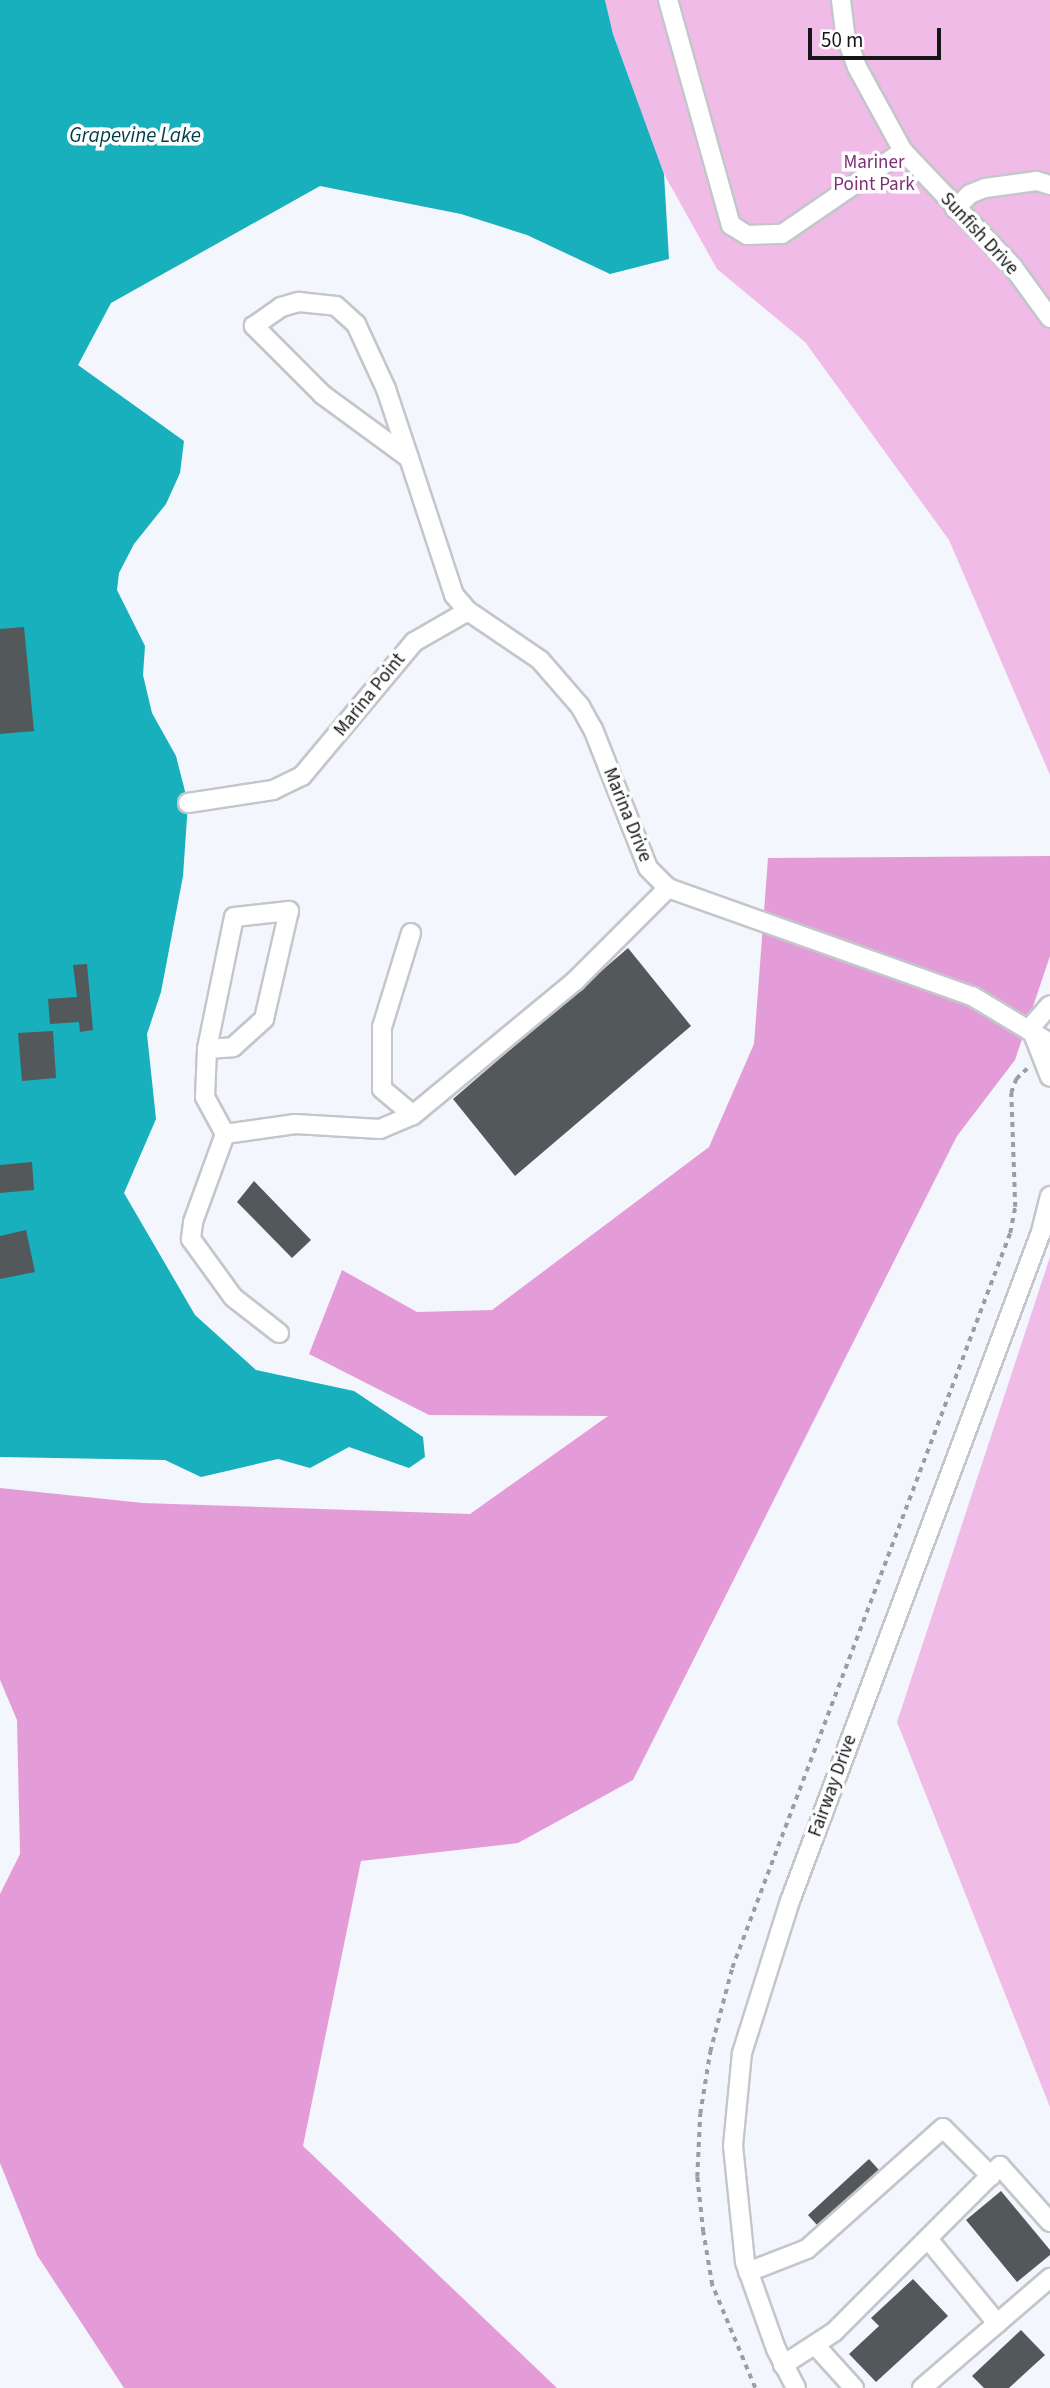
<!DOCTYPE html>
<html>
<head>
<meta charset="utf-8">
<style>
	body { margin:0 }
	#map { position:relative; width:1050px; height:2388px; overflow:hidden; background:#f3f6fc; font-family:"Source Sans 3",sans-serif }
	div>[style] { position:absolute }
	.green>* { inset:0; background:#f0bbe7 }
	.forest>* { inset:0; background:#e49cd9 }
	.water>* { inset:0; background:#17b0bc }
	.building>* { inset:0; background:#53585b }
	.path>* { height:3.5px; margin-top:-1.75px; transform-origin:0; background:repeating-linear-gradient(90deg,#9b9da1 0 5px,transparent 0 10px) }
	.roads { filter:drop-shadow(2px 0 #c4c6cc) drop-shadow(-2px 0 #c4c6cc) drop-shadow(0 2px #c4c6cc) drop-shadow(0 -2px #c4c6cc) }
	.minor>* { height:18px; margin:-9px; padding:0 9px; transform-origin:9px; border-radius:9px; background:#fff }
	span { translate:-50% -50%; white-space:nowrap; text-align:center; line-height:1.15; -webkit-text-stroke:7px #fff; paint-order:stroke }
	.park-label { font-size:19px; color:#7f2d76 }
	.street-label { font-size:19px; color:#151618 }
	.water-label { font-size:21px; color:#003e43; font-style:italic }
	.scale { position:absolute; left:808px; top:28px; width:133px; height:32px; box-sizing:border-box; border:4px solid #151618; border-top:0; padding-left:9px; font-size:21px; line-height:24px; white-space:nowrap; color:#151618; -webkit-text-stroke:5px #fff; paint-order:stroke }
</style>
</head>
<body>
<div id="map">
	<div class="green">
		<div style="clip-path:polygon(605px 0,1050px 0,1050px 775px,949px 540px,805px 342px,717px 269px,664px 174px,613px 34px)"></div>
		<div style="clip-path:polygon(1050px 1257px,1050px 2107px,897px 1722px)"></div>
	</div>
	<div class="forest">
		<div style="clip-path:polygon(1050px 856px,1050px 956px,1015px 1060px,957px 1136px,633px 1780px,518px 1843px,361px 1861px,303px 2146px,557px 2388px,124px 2388px,37px 2255px,0 2163px,0 1894px,20px 1854px,17px 1720px,0 1680px,0 1488px,143px 1503px,470px 1514px,608px 1416px,429px 1415px,309px 1354px,342px 1270px,417px 1312px,492px 1310px,709px 1147px,754px 1044px,768px 858px)"></div>
	</div>
	<div class="water">
		<div style="clip-path:polygon(0 0,605px 0,613px 34px,664px 174px,669px 259px,610px 274px,527px 235px,461px 214px,320px 186px,111px 303px,78px 365px,184px 441px,180px 473px,166px 504px,134px 544px,119px 573px,117px 590px,145px 646px,143px 675px,152px 713px,176px 756px,188px 803px,183px 876px,161px 992px,147px 1034px,156px 1119px,124px 1193px,195px 1315px,256px 1370px,354px 1391px,423px 1437px,425px 1457px,409px 1468px,349px 1447px,310px 1468px,278px 1459px,201px 1477px,165px 1460px,0 1457px)"></div>
	</div>
	<div class="building">
		<div style="clip-path:polygon(24px 627px,34px 731px,0 734px,0 629px)"></div>
		<div style="clip-path:polygon(628px 948px,691px 1026px,515px 1176px,453px 1099px)"></div>
		<div style="clip-path:polygon(87px 964px,93px 1030px,80px 1032px,79px 1022px,50px 1024px,48px 999px,77px 997px,73px 965px)"></div>
		<div style="clip-path:polygon(53px 1031px,56px 1078px,22px 1081px,18px 1033px)"></div>
		<div style="clip-path:polygon(32px 1162px,34px 1190px,0 1193px,0 1165px)"></div>
		<div style="clip-path:polygon(254px 1181px,311px 1240px,292px 1258px,237px 1202px)"></div>
		<div style="clip-path:polygon(26px 1230px,35px 1272px,0 1279px,0 1236px)"></div>
		<div style="clip-path:polygon(869px 2159px,879px 2170px,817px 2225px,808px 2215px)"></div>
		<div style="clip-path:polygon(1001px 2191px,1050px 2250px,1050px 2255px,1017px 2282px,966px 2220px)"></div>
		<div style="clip-path:polygon(913px 2279px,948px 2316px,876px 2382px,849px 2354px,879px 2326px,871px 2318px)"></div>
		<div style="clip-path:polygon(1021px 2330px,1045px 2355px,1009px 2388px,984px 2388px,972px 2376px)"></div>
	</div>
	<div class="path">
		<div style="left:755px;top:2388px;width:112px;rotate:-112.7deg"></div>
		<div style="left:712px;top:2285px;width:54px;rotate:-99.6deg"></div>
		<div style="left:703px;top:2232px;width:55px;rotate:-96.2deg"></div>
		<div style="left:697px;top:2177px;width:63px;rotate:-87.3deg"></div>
		<div style="left:700px;top:2114px;width:63px;rotate:-80.8deg"></div>
		<div style="left:710px;top:2052px;width:87px;rotate:-75.3deg"></div>
		<div style="left:732px;top:1968px;width:786px;rotate:-69.28deg"></div>
		<div style="left:1010px;top:1233px;width:26px;rotate:-79deg"></div>
		<div style="left:1015px;top:1207px;width:114px;rotate:-92deg"></div>
		<div style="left:1011px;top:1093px;width:15px;rotate:-70deg"></div>
		<div style="left:1016px;top:1079px;width:16px;rotate:-43deg"></div>
	</div>
	<div class="roads">
		<div class="minor">
			<div style="left:668px;top:0;width:234px;rotate:74.4deg"></div>
			<div style="left:731px;top:225px;width:19px;rotate:32deg"></div>
			<div style="left:747px;top:235px;width:35px;rotate:-2deg"></div>
			<div style="left:782px;top:234px;width:147px;rotate:-34.4deg"></div>
			<div style="left:841px;top:0;width:34px;rotate:83deg"></div>
			<div style="left:845px;top:34px;width:35px;rotate:70deg"></div>
			<div style="left:857px;top:67px;width:96px;rotate:61.3deg"></div>
			<div style="left:903px;top:151px;width:160px;rotate:46.5deg"></div>
			<div style="left:1013px;top:267px;width:63px;rotate:54deg"></div>
			<div style="left:955px;top:209px;width:21px;rotate:-45deg"></div>
			<div style="left:970px;top:194px;width:16px;rotate:-22deg"></div>
			<div style="left:985px;top:188px;width:52px;rotate:-7.7deg"></div>
			<div style="left:1037px;top:181px;width:14px;rotate:17deg"></div>
			<div style="left:299px;top:302px;width:37px;rotate:6deg"></div>
			<div style="left:336px;top:306px;width:27px;rotate:42deg"></div>
			<div style="left:356px;top:324px;width:72px;rotate:65.2deg"></div>
			<div style="left:386px;top:389px;width:73px;rotate:71.6deg"></div>
			<div style="left:409px;top:458px;width:107px;rotate:-143.8deg"></div>
			<div style="left:323px;top:395px;width:98px;rotate:-135deg"></div>
			<div style="left:254px;top:326px;width:33px;rotate:-35deg"></div>
			<div style="left:281px;top:307px;width:19px;rotate:-16deg"></div>
			<div style="left:409px;top:458px;width:144px;rotate:71.8deg"></div>
			<div style="left:454px;top:595px;width:21px;rotate:49deg"></div>
			<div style="left:468px;top:611px;width:87px;rotate:34.2deg"></div>
			<div style="left:540px;top:660px;width:61px;rotate:49deg"></div>
			<div style="left:580px;top:706px;width:26px;rotate:61deg"></div>
			<div style="left:593px;top:729px;width:149px;rotate:68.4deg"></div>
			<div style="left:648px;top:868px;width:28px;rotate:45deg"></div>
			<div style="left:668px;top:888px;width:323px;rotate:19.6deg"></div>
			<div style="left:972px;top:996px;width:91px;rotate:31.1deg"></div>
			<div style="left:188px;top:803px;width:86px;rotate:-8.7deg"></div>
			<div style="left:273px;top:790px;width:32px;rotate:-26deg"></div>
			<div style="left:302px;top:776px;width:175px;rotate:-50.1deg"></div>
			<div style="left:414px;top:642px;width:62px;rotate:-29.9deg"></div>
			<div style="left:411px;top:933px;width:98px;rotate:107.1deg"></div>
			<div style="left:382px;top:1027px;width:62px;rotate:90deg"></div>
			<div style="left:382px;top:1089px;width:40px;rotate:40deg"></div>
			<div style="left:1030px;top:1028px;width:30px;rotate:-49deg"></div>
			<div style="left:1032px;top:1031px;width:49px;rotate:68.6deg"></div>
			<div style="left:207px;top:1049px;width:26px;rotate:-4deg"></div>
			<div style="left:233px;top:1047px;width:42px;rotate:-42.1deg"></div>
			<div style="left:264px;top:1019px;width:111px;rotate:-77deg"></div>
			<div style="left:289px;top:911px;width:55px;rotate:173.8deg"></div>
			<div style="left:234px;top:917px;width:135px;rotate:101.6deg"></div>
			<div style="left:207px;top:1049px;width:48px;rotate:92.4deg"></div>
			<div style="left:205px;top:1097px;width:42px;rotate:61.6deg"></div>
			<div style="left:279px;top:1333px;width:58px;rotate:-142deg"></div>
			<div style="left:233px;top:1297px;width:72px;rotate:-125.9deg"></div>
			<div style="left:191px;top:1239px;width:17px;rotate:-83deg"></div>
			<div style="left:193px;top:1222px;width:94px;rotate:-70deg"></div>
			<div style="left:225px;top:1134px;width:71px;rotate:-8.1deg"></div>
			<div style="left:295px;top:1124px;width:85px;rotate:3.4deg"></div>
			<div style="left:380px;top:1129px;width:36px;rotate:-23deg"></div>
			<div style="left:413px;top:1115px;width:210px;rotate:-39.6deg"></div>
			<div style="left:575px;top:981px;width:132px;rotate:-45deg"></div>
			<div style="left:928px;top:2239px;width:109px;rotate:50.6deg"></div>
			<div style="left:748px;top:2272px;width:63px;rotate:-21.3deg"></div>
			<div style="left:807px;top:2249px;width:182px;rotate:-41.7deg"></div>
			<div style="left:943px;top:2128px;width:68px;rotate:45deg"></div>
			<div style="left:815px;top:2345px;width:58px;rotate:47.8deg"></div>
			<div style="left:783px;top:2365px;width:61px;rotate:-32.9deg"></div>
			<div style="left:834px;top:2332px;width:235px;rotate:-45deg"></div>
			<div style="left:1000px;top:2166px;width:75px;rotate:48.2deg"></div>
			<div style="left:796px;top:2388px;width:44px;rotate:-117.1deg"></div>
			<div style="left:776px;top:2349px;width:92px;rotate:-109.6deg"></div>
			<div style="left:745px;top:2262px;width:117px;rotate:-95.9deg"></div>
			<div style="left:733px;top:2146px;width:93px;rotate:-84.5deg"></div>
			<div style="left:742px;top:2053px;width:159px;rotate:-72.5deg"></div>
			<div style="left:790px;top:1901px;width:715px;rotate:-69.43deg"></div>
			<div style="left:1041px;top:1232px;width:37px;rotate:-76deg"></div>
			<div style="left:922px;top:2388px;width:169px;rotate:-40.7deg"></div>
		</div>
	</div>
	<div class="park-label">
		<span style="left:874px;top:174px">Mariner<br>Point Park</span>
	</div>
	<div class="street-label">
		<span style="left:979px;top:234px;rotate:47deg">Sunfish Drive</span>
		<span style="left:370px;top:695px;rotate:-51deg">Marina Point</span>
		<span style="left:627px;top:815px;rotate:68deg">Marina Drive</span>
		<span style="left:833px;top:1786px;rotate:-70deg">Fairway Drive</span>
	</div>
	<div class="water-label">
		<span style="left:135px;top:135px">Grapevine Lake</span>
	</div>
	<div class="scale">50 m</div>
</div>
</body>
</html>
